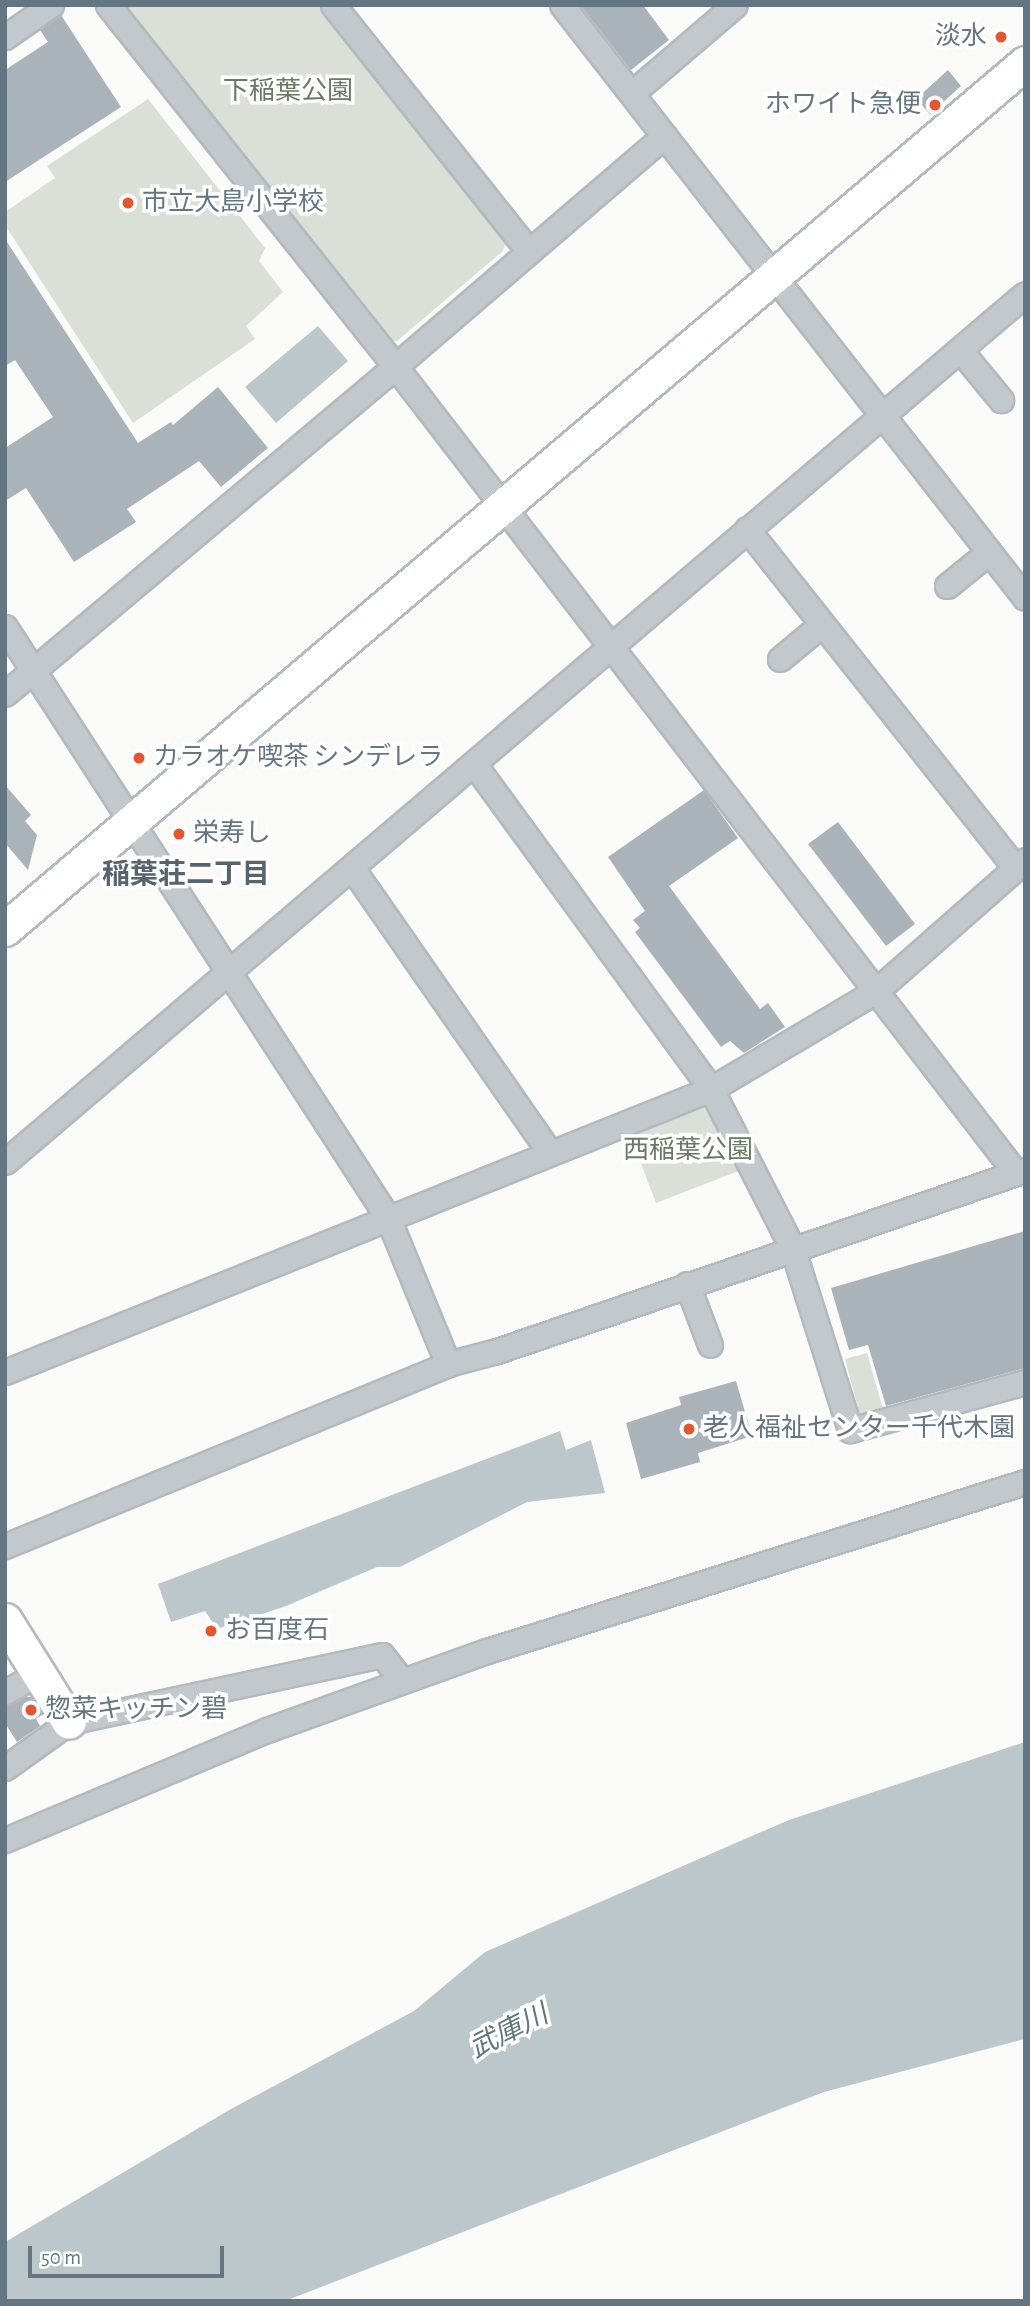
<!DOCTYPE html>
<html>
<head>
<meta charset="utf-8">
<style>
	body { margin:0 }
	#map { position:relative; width:1030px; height:2306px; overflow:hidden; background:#fafaf8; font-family:"Alegreya Sans","Noto Sans JP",sans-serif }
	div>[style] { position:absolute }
	.green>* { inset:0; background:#dadfd7 }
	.water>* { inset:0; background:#bbc7cb }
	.building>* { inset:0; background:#aab3b9 }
	.roads { filter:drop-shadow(2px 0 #b3babf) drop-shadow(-2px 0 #b3babf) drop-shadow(0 2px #b3babf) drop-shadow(0 -2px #b3babf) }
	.street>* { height:23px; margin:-11.5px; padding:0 11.5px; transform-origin:11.5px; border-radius:11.5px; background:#c3c8cc }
	.secondary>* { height:33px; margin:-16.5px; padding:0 16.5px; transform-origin:16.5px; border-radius:16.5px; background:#fff }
	.dots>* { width:19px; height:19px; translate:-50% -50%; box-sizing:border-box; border:4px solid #fff; border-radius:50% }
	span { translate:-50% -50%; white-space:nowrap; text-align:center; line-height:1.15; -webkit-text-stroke:7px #fff; paint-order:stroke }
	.poi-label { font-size:26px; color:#657683 }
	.right { translate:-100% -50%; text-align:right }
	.left { translate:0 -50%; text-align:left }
	.park-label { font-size:26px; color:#687a64 }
	.neighbourhood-label { font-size:28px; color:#57646e; font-weight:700 }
	.water-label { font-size:28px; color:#60757c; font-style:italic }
	.frame { position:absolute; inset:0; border:7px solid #657683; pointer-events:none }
	.scale { position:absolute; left:28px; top:2246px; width:196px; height:32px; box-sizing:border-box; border:4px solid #657683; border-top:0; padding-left:9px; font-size:21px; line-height:24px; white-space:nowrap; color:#657683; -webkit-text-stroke:5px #fff; paint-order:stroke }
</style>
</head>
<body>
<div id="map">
	<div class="green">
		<div style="clip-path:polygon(118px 5px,321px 5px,506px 241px,503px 251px,397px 341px,384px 341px)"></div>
		<div style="clip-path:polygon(148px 99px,265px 248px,259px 261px,283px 292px,246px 326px,255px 339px,133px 423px,5px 225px,5px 212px,55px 178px,47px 166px)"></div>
		<div style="clip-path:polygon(702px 1103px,709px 1107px,741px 1170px,656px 1203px,630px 1135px)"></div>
		<div style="clip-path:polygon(867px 1353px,883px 1409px,860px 1415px,845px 1359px)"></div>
	</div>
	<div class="water">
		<div style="clip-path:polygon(318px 326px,348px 361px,276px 423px,245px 387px)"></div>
		<div style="clip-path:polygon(560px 1431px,566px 1450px,591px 1440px,605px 1493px,527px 1502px,400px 1567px,377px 1567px,286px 1606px,217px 1629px,205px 1611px,171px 1622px,158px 1584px)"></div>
		<div style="clip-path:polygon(1025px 1742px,1025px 2039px,824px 2092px,285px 2301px,5px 2301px,5px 2242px,231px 2109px,414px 2011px,485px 1952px,789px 1820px)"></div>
	</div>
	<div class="building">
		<div style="clip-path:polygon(580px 5px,643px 5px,669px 40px,631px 70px)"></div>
		<div style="clip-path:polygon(61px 15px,121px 107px,5px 182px,5px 70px,48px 42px,40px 30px)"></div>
		<div style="clip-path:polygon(948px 70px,961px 86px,930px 114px,916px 99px)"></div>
		<div style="clip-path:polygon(5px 239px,138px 443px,171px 422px,173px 425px,218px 387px,268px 448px,221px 487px,199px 461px,127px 509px,136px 522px,74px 562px,26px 488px,5px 501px,5px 448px,53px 417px,15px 360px,5px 366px)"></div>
		<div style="clip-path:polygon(5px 785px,31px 815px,25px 821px,37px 835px,28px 870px,5px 843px)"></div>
		<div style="clip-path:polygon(704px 790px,738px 838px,669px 886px,760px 1009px,768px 1003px,785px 1027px,744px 1053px,730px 1041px,721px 1047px,635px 932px,640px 928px,633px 920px,645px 911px,608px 857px)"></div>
		<div style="clip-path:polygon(838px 822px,915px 924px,886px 946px,808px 844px)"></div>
		<div style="clip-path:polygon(1025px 1231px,1025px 1368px,886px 1406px,868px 1345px,849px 1350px,831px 1288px)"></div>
		<div style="clip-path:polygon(736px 1381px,752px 1436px,698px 1453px,700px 1462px,641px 1479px,626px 1423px,681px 1405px,679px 1397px)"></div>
		<div style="clip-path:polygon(24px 1697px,31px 1697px,42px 1715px,36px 1719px,40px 1726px,17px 1742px,5px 1723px,5px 1706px)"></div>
	</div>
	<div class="roads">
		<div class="street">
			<div style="left:108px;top:5px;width:461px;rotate:51.5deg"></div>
			<div style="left:395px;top:366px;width:1017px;rotate:52.43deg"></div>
			<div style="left:333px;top:5px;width:315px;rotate:51.5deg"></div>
			<div style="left:562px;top:5px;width:752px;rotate:52.02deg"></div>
			<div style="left:5px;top:37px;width:56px;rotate:-34.8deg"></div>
			<div style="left:632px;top:93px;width:135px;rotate:-40.5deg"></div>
			<div style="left:960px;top:350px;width:65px;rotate:50.6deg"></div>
			<div style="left:747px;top:529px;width:433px;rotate:51.6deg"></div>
			<div style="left:947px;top:586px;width:54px;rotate:-39deg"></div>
			<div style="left:5px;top:627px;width:704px;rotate:57.05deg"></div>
			<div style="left:388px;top:1218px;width:158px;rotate:67.7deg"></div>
			<div style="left:780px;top:659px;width:55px;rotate:-39.8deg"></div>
			<div style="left:5px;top:694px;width:495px;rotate:-40deg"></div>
			<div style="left:384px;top:376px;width:369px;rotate:-40.6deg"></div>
			<div style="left:474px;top:764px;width:402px;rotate:53.9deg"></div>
			<div style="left:711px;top:1089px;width:178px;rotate:62.9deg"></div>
			<div style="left:792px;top:1247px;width:192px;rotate:72.4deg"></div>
			<div style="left:850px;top:1430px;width:181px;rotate:-15.3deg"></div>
			<div style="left:352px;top:868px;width:347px;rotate:55.2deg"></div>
			<div style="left:5px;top:1162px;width:1339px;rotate:-40.4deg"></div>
			<div style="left:687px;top:1284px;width:65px;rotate:69.3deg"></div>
			<div style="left:5px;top:1372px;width:761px;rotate:-21.84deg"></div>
			<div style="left:711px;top:1089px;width:192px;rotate:-30.7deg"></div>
			<div style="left:876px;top:991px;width:198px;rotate:-41.3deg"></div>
			<div style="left:5px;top:1546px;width:479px;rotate:-22.3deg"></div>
			<div style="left:448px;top:1364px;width:51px;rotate:-14.9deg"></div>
			<div style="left:497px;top:1351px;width:558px;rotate:-18.92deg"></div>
			<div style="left:5px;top:1692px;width:39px;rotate:-29deg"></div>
			<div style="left:5px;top:1768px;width:79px;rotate:-35.7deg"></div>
			<div style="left:69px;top:1722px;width:320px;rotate:-12.1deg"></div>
			<div style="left:382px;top:1655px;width:33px;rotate:52deg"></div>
			<div style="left:5px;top:1840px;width:284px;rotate:-22.8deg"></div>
			<div style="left:267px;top:1730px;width:234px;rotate:-19.8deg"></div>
			<div style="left:487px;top:1651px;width:564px;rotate:-17.44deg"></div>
		</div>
		<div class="secondary">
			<div style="left:5px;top:929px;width:1338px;rotate:-40.33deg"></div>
			<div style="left:5px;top:1620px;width:120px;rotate:57.9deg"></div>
		</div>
	</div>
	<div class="dots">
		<div style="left:1001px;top:37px;background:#e4572e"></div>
		<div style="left:935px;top:105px;background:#e4572e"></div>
		<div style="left:128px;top:203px;background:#e4572e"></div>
		<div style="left:139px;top:758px;background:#e4572e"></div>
		<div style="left:179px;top:834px;background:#e4572e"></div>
		<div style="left:689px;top:1429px;background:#e4572e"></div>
		<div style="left:211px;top:1631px;background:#e4572e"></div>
		<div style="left:31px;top:1710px;background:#e4572e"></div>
	</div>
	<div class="poi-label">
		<span class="right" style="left:987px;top:37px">淡水</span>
		<span class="right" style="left:921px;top:105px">ホワイト急便</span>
		<span class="left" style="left:142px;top:203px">市立大島小学校</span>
		<span class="left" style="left:153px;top:758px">カラオケ喫茶 シンデレラ</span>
		<span class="left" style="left:193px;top:834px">栄寿し</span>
		<span class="left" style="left:703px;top:1429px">老人福祉センター千代木園</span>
		<span class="left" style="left:225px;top:1631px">お百度石</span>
		<span class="left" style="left:45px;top:1710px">惣菜キッチン碧</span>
	</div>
	<div class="park-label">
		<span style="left:288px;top:92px">下稲葉公園</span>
		<span style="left:688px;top:1151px">西稲葉公園</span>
	</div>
	<div class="neighbourhood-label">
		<span style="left:186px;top:875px">稲葉荘二丁目</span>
	</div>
	<div class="water-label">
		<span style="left:509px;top:2032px;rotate:-27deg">武庫川</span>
	</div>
	<div class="frame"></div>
	<div class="scale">50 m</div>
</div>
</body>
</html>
